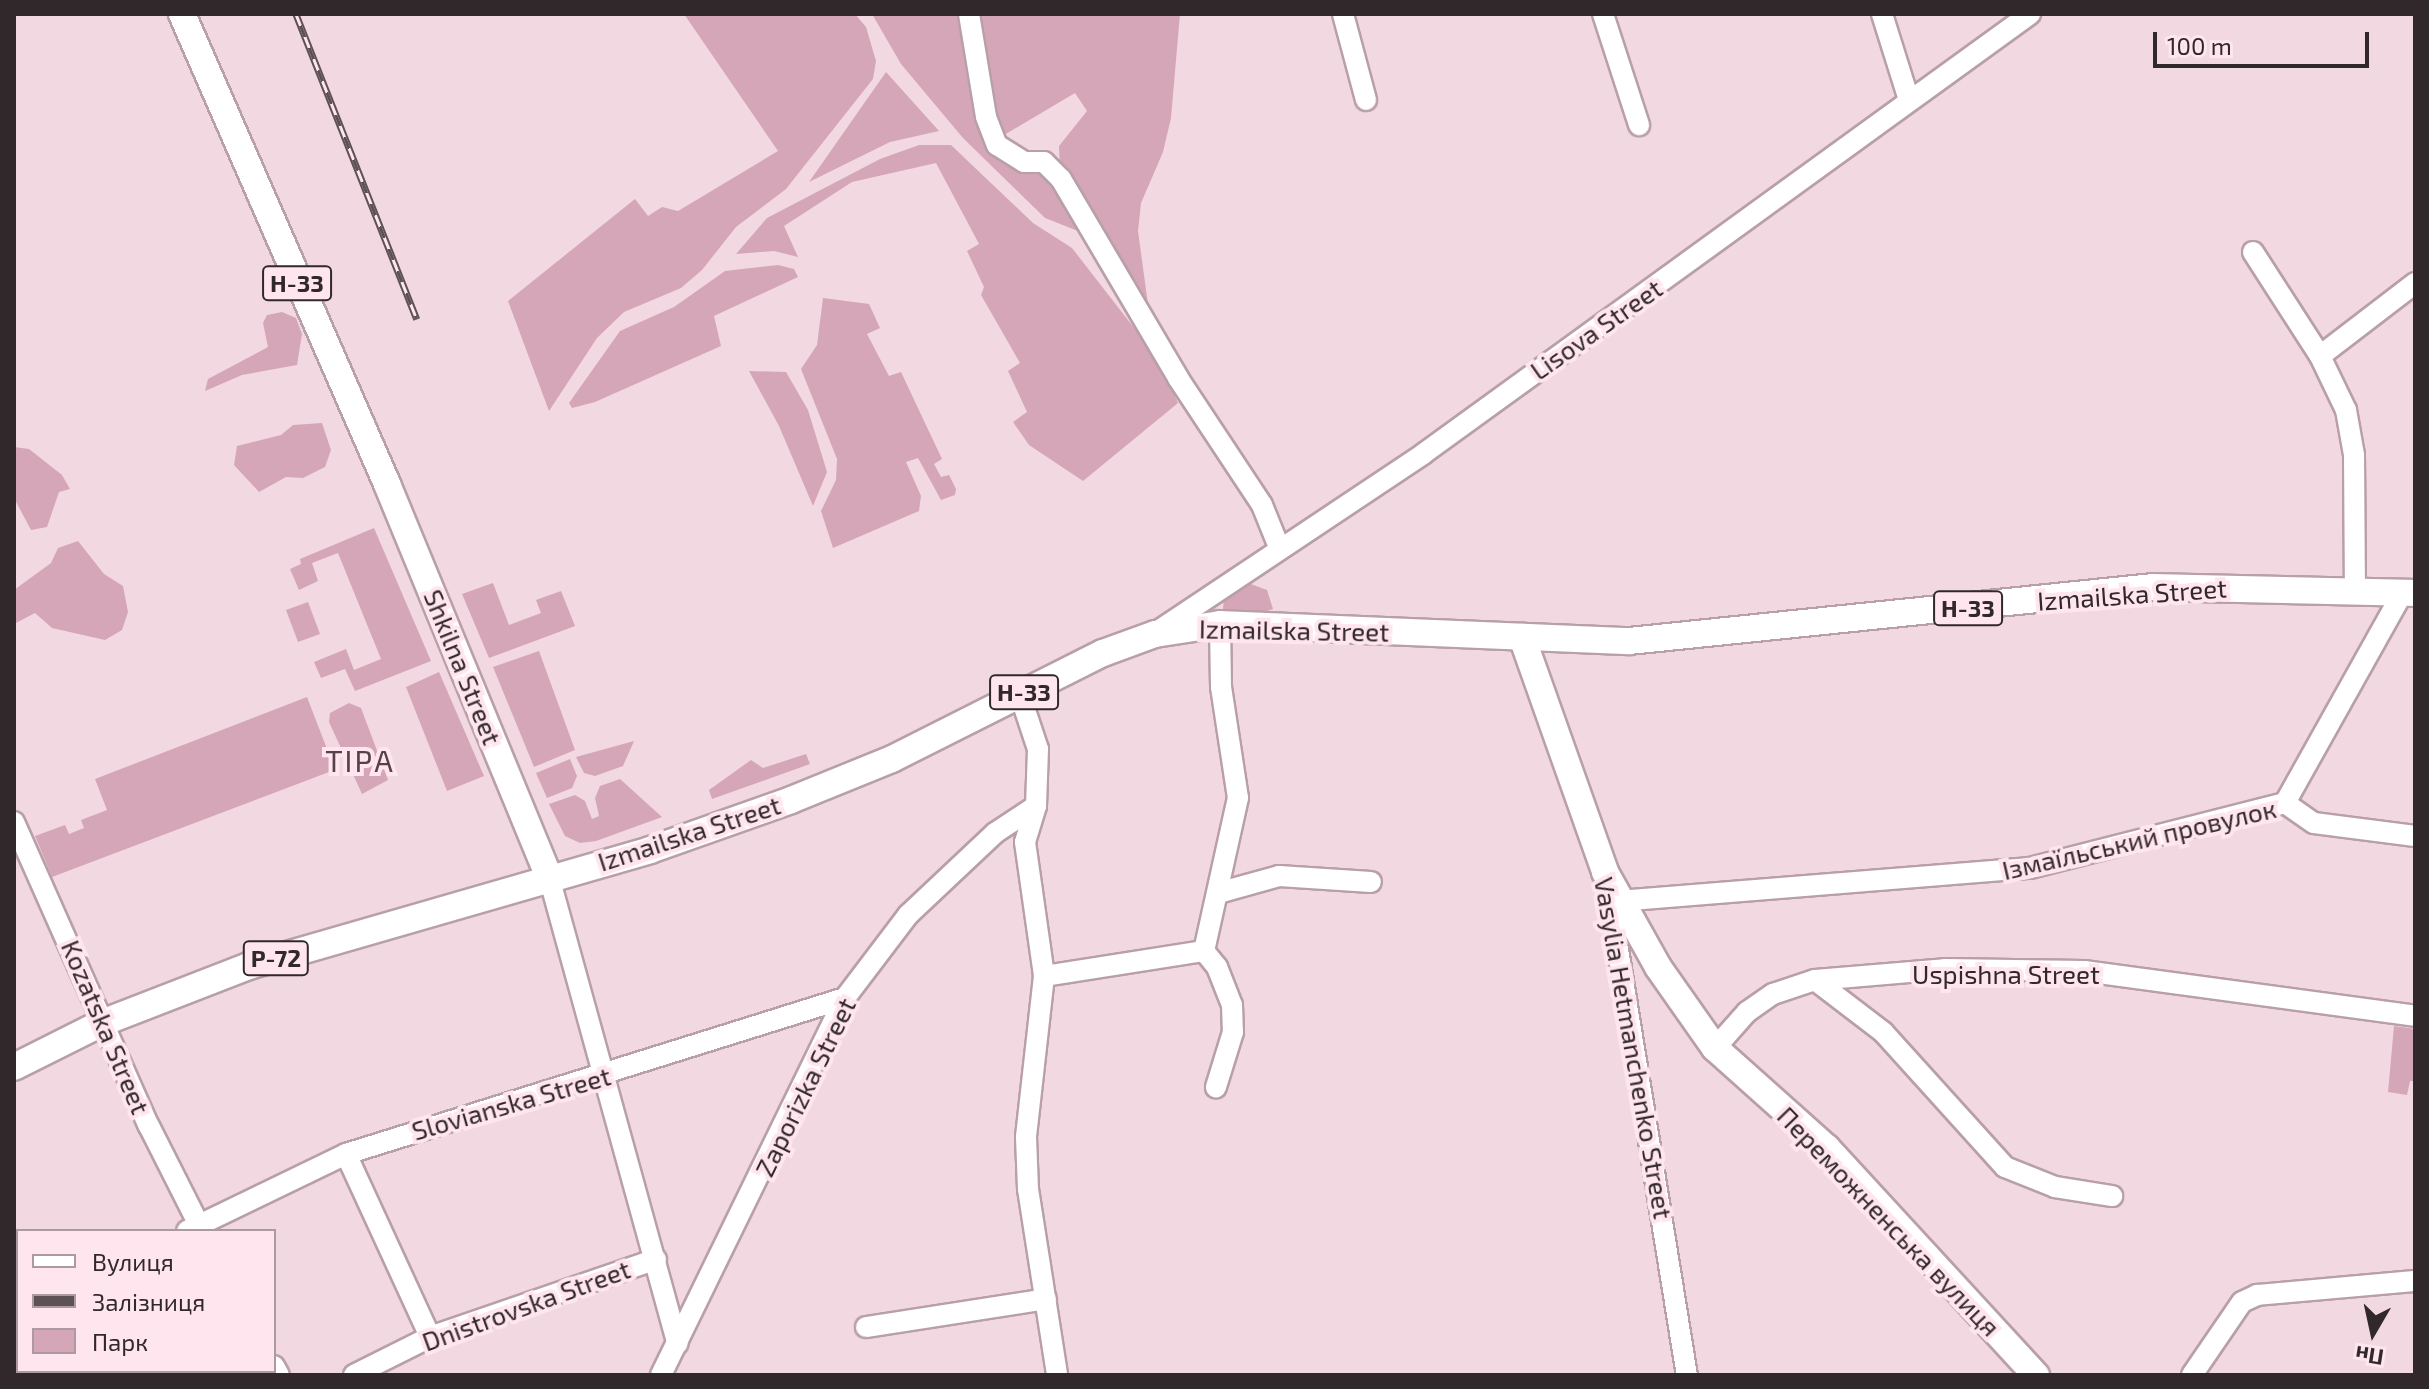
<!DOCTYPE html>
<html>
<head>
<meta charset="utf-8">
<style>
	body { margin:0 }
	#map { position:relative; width:2429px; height:1389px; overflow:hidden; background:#f2d8e1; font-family:"Exo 2",sans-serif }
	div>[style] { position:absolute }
	.green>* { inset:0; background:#d5a6b8 }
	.roads { filter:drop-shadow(2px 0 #b89fa8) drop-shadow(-2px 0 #b89fa8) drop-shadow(0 2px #b89fa8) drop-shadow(0 -2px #b89fa8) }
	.minor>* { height:20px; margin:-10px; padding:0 10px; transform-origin:10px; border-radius:10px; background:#fff }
	.major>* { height:26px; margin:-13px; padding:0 13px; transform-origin:13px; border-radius:13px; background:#fff }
	.rail>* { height:7px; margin-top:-3.5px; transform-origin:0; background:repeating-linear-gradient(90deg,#ffe5ee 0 12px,#5e5155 0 24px); box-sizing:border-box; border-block:2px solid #5e5155 }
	span { translate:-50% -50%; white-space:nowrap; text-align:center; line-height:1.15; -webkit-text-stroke:8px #ffe5ee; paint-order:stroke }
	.shield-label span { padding:2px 6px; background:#ffe5ee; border:2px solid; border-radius:6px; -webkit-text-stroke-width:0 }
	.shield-label { font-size:24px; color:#31282b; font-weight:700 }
	.street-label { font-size:26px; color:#31282b }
	.quarter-label { font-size:30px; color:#564149; letter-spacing:2px }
	.frame { position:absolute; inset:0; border:16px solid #31282b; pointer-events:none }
	.legend { position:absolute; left:16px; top:1229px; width:260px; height:144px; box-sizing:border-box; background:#ffe5ee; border:2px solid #ad99a0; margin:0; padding:10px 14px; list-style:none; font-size:24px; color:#31282b }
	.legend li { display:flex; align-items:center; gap:16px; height:40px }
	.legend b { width:40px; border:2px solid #ad99a0 }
	.north { position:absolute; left:2333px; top:1293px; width:80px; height:80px; -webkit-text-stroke:6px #ffe5ee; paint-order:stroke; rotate:189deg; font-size:22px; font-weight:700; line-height:32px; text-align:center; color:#31282b }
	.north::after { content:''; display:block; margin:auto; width:28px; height:36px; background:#31282b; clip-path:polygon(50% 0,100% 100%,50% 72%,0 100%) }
	.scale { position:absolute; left:2153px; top:32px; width:216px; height:36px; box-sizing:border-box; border:4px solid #31282b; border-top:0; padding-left:10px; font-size:24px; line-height:28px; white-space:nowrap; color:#31282b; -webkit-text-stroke:6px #ffe5ee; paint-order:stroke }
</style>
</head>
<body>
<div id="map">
	<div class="green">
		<div style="clip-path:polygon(684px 14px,855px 14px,866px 27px,876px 61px,873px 79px,786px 189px,736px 227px,702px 270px,681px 288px,624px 312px,597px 338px,549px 411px,508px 301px,635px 199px,648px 216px,662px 207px,678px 211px,778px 151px)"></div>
		<div style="clip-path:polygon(872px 14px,1180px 14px,1171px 118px,1163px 152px,1141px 203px,1138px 231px,1150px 319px,1060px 171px,1059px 146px,1087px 111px,1075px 93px,1004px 135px,1005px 143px,1044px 170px,1088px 235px,1045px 218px,963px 138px,901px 64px)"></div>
		<div style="clip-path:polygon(886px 72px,939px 131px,890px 142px,809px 182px)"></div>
		<div style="clip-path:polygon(919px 145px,951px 145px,1033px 223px,1072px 248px,1159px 360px,1178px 403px,1083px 481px,1029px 445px,1013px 422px,1027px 412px,1008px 371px,1020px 363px,981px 295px,984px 287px,967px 251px,979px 244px,936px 163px,852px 182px,784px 226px,798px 257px,774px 251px,736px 254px,767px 218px,880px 159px)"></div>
		<div style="clip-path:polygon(778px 265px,794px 269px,798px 277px,714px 316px,721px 346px,595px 402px,572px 408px,569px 403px,620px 331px,674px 307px,725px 271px)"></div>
		<div style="clip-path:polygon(823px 298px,869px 304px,880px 328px,867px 334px,889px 376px,901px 372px,942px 459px,934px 464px,941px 477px,949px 475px,956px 489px,955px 495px,941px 500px,918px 458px,906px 462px,921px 496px,919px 511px,833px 548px,821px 511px,836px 480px,837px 459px,801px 369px,817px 345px)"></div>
		<div style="clip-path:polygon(282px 312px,296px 318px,302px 334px,297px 365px,242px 375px,205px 391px,208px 379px,268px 347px,263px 323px,267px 315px)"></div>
		<div style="clip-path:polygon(749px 371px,786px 372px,808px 410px,827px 472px,813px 506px,779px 426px)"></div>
		<div style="clip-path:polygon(322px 423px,331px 450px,325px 467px,303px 478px,286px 477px,259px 492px,234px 465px,237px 446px,281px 435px,293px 425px)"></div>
		<div style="clip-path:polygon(14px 447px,29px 449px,62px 475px,70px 489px,59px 492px,47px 527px,31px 530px,14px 498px)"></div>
		<div style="clip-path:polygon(374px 528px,431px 661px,355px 691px,345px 669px,321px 678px,314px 662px,346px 649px,354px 670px,381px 659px,338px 553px,312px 563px,318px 581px,299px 590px,290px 569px,301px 564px,300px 559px)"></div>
		<div style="clip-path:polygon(78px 541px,104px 574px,123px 586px,128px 612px,122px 630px,105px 640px,52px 628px,35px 613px,14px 624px,14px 590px,51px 563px,58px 548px)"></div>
		<div style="clip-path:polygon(493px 583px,509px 625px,541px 613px,536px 600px,561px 591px,575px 626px,489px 658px,462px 594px)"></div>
		<div style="clip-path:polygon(1248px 583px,1267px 590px,1273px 609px,1259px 614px,1223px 609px,1224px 596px)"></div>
		<div style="clip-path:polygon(308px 602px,320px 634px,298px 642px,286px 610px)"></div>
		<div style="clip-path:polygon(539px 651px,575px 750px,534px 767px,493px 667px)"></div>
		<div style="clip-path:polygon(439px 672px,484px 776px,447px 791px,406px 687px)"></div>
		<div style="clip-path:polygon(307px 697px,334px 767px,329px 772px,52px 877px,35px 836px,65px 825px,69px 834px,84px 828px,81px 820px,107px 810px,95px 779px)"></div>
		<div style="clip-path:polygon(349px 703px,361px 708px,388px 780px,362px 794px,329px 722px,330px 713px)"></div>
		<div style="clip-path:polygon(634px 741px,623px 766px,595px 776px,584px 773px,576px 757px)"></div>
		<div style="clip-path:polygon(806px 754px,810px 764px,712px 799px,709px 790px,751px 760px,763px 768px)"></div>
		<div style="clip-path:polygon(570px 759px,577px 776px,572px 788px,547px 798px,536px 773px)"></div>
		<div style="clip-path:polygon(620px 779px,662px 817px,596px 841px,580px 843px,565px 836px,549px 804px,575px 795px,585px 801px,592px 819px,599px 816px,595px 798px,600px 786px)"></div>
		<div style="clip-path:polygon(2394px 1026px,2415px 1029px,2415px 1081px,2410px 1081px,2407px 1095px,2388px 1092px)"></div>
	</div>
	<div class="roads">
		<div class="minor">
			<div style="left:969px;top:14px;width:104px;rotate:80.6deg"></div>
			<div style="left:986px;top:117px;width:30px;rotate:69deg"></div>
			<div style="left:997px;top:145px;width:32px;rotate:32deg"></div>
			<div style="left:1024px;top:162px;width:20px"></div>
			<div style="left:1044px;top:162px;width:24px;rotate:45deg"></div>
			<div style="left:1061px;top:179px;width:231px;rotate:59.5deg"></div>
			<div style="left:1178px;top:378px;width:152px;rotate:56.5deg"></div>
			<div style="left:1262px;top:505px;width:45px;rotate:68deg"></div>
			<div style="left:1343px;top:14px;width:89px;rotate:75deg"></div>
			<div style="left:1603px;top:14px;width:117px;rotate:72deg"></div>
			<div style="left:1882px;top:14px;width:90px;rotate:72.6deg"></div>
			<div style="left:2253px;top:252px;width:124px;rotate:57.2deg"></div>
			<div style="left:2320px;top:356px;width:60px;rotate:64.3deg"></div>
			<div style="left:2346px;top:410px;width:46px;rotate:79.9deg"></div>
			<div style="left:2354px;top:455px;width:135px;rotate:89.6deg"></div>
			<div style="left:2320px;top:356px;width:120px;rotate:-37.5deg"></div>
			<div style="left:1158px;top:631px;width:319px;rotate:-33.7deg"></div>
			<div style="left:1423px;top:454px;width:750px;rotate:-35.94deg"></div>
			<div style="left:1020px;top:695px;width:57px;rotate:71.6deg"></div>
			<div style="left:1038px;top:749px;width:57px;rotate:92deg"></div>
			<div style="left:1036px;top:806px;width:38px;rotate:107deg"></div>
			<div style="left:1025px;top:842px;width:135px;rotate:81.9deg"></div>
			<div style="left:1044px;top:976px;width:162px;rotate:96.4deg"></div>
			<div style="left:1026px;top:1137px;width:52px;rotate:87.8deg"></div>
			<div style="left:1028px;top:1189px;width:188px;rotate:81.1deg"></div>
			<div style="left:2285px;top:803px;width:242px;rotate:-60.8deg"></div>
			<div style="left:14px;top:822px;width:333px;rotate:66.1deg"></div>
			<div style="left:149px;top:1126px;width:118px;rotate:63.2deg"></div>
			<div style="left:549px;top:877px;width:484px;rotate:74.6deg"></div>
			<div style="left:1608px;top:888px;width:493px;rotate:80.8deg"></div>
			<div style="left:1218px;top:893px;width:63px;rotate:-15.6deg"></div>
			<div style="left:1279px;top:876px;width:92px;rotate:3.7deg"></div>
			<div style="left:1619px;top:901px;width:412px;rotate:-4.6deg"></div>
			<div style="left:2030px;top:868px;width:263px;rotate:-14.3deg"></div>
			<div style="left:2285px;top:803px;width:35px;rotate:35deg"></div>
			<div style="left:2314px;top:823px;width:102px;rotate:7.3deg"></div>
			<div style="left:1204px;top:951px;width:21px;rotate:51deg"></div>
			<div style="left:1217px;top:967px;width:41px;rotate:68.5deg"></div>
			<div style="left:1232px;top:1005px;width:27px;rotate:88deg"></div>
			<div style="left:1233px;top:1032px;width:58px;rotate:107.2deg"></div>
			<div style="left:1044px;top:976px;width:162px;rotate:-8.9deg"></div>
			<div style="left:1204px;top:951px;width:157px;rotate:-77.5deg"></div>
			<div style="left:1238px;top:798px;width:112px;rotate:-98.7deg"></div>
			<div style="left:1221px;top:687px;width:63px;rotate:-90.9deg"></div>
			<div style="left:1815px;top:980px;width:86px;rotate:37.4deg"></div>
			<div style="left:1883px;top:1032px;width:182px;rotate:47.9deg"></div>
			<div style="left:2005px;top:1167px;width:54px;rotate:21.8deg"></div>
			<div style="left:2055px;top:1187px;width:58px;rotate:9deg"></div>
			<div style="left:1715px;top:1048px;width:48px;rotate:-48.4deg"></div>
			<div style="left:1747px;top:1012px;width:32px;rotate:-35deg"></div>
			<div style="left:1773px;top:994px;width:44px;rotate:-18.4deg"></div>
			<div style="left:1815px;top:980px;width:130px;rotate:-4.8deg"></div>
			<div style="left:1945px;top:969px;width:139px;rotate:0.8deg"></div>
			<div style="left:2084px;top:971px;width:334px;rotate:7.7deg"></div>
			<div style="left:346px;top:1154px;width:201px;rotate:65.3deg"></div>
			<div style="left:187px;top:1231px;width:177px;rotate:-25.8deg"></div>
			<div style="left:346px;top:1154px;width:523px;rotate:-17.36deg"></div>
			<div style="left:16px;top:1314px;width:4px;rotate:63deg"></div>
			<div style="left:866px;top:1327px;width:182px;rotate:-8.8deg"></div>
			<div style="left:274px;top:1366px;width:10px;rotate:61deg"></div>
			<div style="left:44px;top:1371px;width:4px;rotate:63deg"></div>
			<div style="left:354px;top:1375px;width:85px;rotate:-26.6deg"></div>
			<div style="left:430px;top:1337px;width:239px;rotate:-19deg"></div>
			<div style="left:661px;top:1375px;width:420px;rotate:-64deg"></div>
			<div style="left:845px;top:998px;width:104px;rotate:-52.8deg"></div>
			<div style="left:908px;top:915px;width:120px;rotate:-43.3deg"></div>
			<div style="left:995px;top:833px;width:49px;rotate:-33.4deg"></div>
			<div style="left:2192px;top:1375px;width:88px;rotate:-55.6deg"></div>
			<div style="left:2242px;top:1302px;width:17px;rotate:-25deg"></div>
			<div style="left:2257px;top:1295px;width:159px;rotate:-5.1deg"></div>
		</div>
		<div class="major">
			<div style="left:182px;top:14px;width:513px;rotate:66.43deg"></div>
			<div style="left:387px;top:484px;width:425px;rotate:67.6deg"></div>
			<div style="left:1522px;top:637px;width:249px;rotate:70.5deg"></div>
			<div style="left:1605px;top:872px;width:109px;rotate:60.8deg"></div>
			<div style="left:1658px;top:967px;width:99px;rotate:54.9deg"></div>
			<div style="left:1715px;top:1048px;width:150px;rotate:41.8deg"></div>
			<div style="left:1827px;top:1148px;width:309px;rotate:47.4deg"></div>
			<div style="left:14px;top:1067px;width:98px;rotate:-26.6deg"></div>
			<div style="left:102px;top:1023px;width:158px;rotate:-21.2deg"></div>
			<div style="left:249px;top:966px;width:417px;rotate:-16.1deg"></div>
			<div style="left:650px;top:850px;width:150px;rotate:-19.5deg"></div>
			<div style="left:791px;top:800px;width:109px;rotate:-22.1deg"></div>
			<div style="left:892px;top:759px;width:236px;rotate:-26.7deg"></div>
			<div style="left:1103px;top:653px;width:55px;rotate:-20.1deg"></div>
			<div style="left:1155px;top:634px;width:66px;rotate:-8.7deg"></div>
			<div style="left:1220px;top:624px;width:409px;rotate:2.4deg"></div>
			<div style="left:1629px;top:641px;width:527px;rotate:-5.88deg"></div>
			<div style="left:2153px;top:587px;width:262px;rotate:1.3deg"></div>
		</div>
	</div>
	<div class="rail">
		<div style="left:296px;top:14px;width:328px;rotate:68.4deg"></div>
	</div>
	<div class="shield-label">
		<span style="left:297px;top:283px">Н-33</span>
		<span style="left:1968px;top:608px">Н-33</span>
		<span style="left:1024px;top:692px">Н-33</span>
		<span style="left:276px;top:958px">Р-72</span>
	</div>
	<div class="street-label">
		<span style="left:1596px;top:329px;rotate:-35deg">Lisova Street</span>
		<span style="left:2132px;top:594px;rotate:-4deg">Izmailska Street</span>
		<span style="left:1294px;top:630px;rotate:1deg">Izmailska Street</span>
		<span style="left:463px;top:667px;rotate:68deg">Shkilna Street</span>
		<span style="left:689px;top:833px;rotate:-18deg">Izmailska Street</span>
		<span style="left:2139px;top:839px;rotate:-13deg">Ізмаїльський провулок</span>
		<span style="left:2006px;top:974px">Uspishna Street</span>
		<span style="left:106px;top:1027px;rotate:67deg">Kozatska Street</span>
		<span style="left:1634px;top:1048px;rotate:80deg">Vasylia Hetmanchenko Street</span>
		<span style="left:805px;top:1087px;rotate:-64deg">Zaporizka Street</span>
		<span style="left:511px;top:1103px;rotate:-16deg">Slovianska Street</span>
		<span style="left:1889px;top:1221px;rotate:46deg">Переможненська вулиця</span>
		<span style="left:526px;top:1305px;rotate:-20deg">Dnistrovska Street</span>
	</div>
	<div class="quarter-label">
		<span style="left:360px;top:760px">ТІРА</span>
	</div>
	<div class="frame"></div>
	<ul class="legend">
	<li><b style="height:10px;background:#fff"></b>Вулиця</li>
	<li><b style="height:10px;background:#5e5155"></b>Залізниця</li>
	<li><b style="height:22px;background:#d5a6b8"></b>Парк</li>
	</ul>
	<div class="north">Пн</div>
	<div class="scale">100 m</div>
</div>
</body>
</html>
